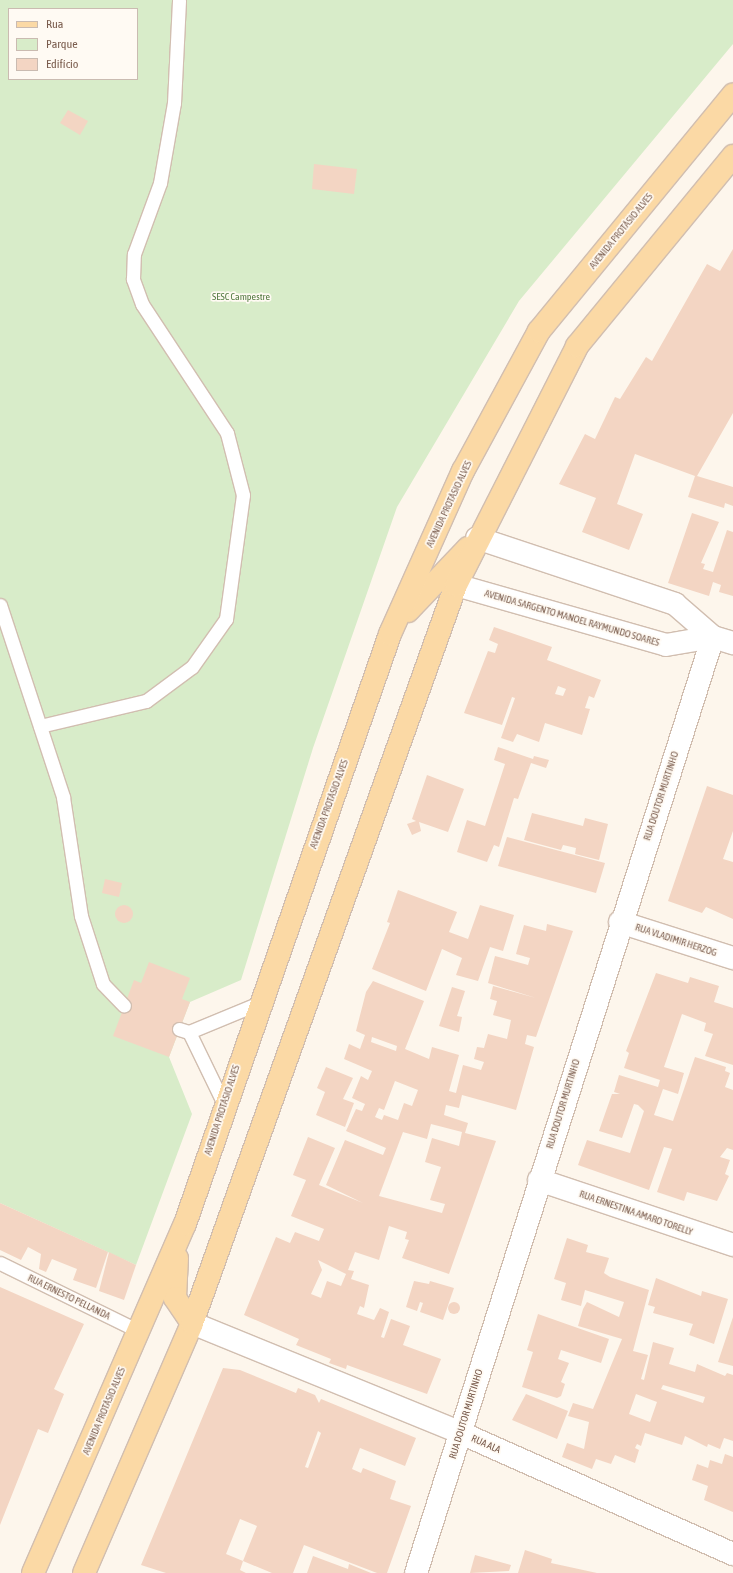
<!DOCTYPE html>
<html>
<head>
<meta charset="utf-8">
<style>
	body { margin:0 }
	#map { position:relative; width:733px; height:1573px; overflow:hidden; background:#fdf6ec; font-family:"Asap Condensed",sans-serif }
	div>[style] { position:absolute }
	.green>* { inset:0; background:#d8ecc9 }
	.building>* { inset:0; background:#f3d5c3 }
	.round { border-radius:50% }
	.roads { filter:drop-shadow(1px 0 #d1beb0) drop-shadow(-1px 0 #d1beb0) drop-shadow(0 1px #d1beb0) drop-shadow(0 -1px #d1beb0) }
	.service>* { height:13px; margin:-6.5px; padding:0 6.5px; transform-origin:6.5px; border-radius:6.5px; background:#fff }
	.minor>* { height:22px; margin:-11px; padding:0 11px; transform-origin:11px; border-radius:11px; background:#fff }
	.tertiary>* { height:22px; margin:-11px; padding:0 11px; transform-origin:11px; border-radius:11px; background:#fff }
	.primary>* { height:22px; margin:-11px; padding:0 11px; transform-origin:11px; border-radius:11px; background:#fbd9a5 }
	span { translate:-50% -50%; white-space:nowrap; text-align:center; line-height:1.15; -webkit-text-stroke:3.5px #fffaf3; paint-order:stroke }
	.street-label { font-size:10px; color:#7a5c4d }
	.park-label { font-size:10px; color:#537a41 }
	.legend { position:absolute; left:8px; top:8px; width:130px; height:72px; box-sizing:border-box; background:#fffaf3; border:1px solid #cabbb1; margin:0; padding:5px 7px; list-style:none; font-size:12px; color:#7a5c4d }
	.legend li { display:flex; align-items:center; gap:8px; height:20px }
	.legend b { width:20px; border:1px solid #cabbb1 }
</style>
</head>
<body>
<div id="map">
	<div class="green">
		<div style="clip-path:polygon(evenodd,0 0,733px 0,733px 44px,519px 301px,397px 507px,313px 748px,241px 980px,190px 1002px,169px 1057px,192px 1114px,136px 1265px,0 1203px,0 0,9px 9px,137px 9px,137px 79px,9px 79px,9px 9px)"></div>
	</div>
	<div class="building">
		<div style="clip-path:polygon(68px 110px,88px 121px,80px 135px,60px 123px)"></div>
		<div style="clip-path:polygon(314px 164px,357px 169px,354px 194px,312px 189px)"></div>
		<div style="clip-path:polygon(733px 249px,733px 413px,697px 476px,733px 487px,733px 506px,725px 503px,724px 508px,688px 497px,695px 476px,635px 454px,617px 504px,643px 514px,629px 550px,582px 532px,596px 498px,559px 484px,585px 434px,595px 439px,615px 397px,620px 399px,646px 357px,652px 361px,707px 264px,720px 271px)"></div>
		<div style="clip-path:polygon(692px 513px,719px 522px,701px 563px,705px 564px,703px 569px,713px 572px,727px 530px,733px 532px,733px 596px,719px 592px,721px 585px,713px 582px,709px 596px,668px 583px)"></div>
		<div style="clip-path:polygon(evenodd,494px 627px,552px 647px,547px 660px,601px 680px,594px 698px,589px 696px,585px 708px,590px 709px,582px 735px,545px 723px,539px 742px,517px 734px,513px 742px,501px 738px,515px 698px,512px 697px,502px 725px,464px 713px,488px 651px,495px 653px,498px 644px,489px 640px,494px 627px,558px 686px,566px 689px,563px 696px,555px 694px,558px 686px)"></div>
		<div style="clip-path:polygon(498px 747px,533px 759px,534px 756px,549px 760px,546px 768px,531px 763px,518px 799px,514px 798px,499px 847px,494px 845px,487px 862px,457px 852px,467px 820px,485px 826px,505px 764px,494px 760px)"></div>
		<div style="clip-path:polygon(427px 775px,464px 789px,448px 832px,419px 822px,421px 831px,412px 835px,407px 824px,416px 821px,412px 819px)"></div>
		<div style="clip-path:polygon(707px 786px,733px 795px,733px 831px,723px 859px,733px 862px,733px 919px,706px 907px,702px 913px,668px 901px)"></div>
		<div style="clip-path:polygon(532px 813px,583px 826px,585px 818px,608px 824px,599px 860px,575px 854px,576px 848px,563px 845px,561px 850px,524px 840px)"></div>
		<div style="clip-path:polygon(507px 837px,605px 863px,596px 893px,498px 866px)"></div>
		<div style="clip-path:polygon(105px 879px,122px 883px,119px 897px,102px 893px)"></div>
		<div style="clip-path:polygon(398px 890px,457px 912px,449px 932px,468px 939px,480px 905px,514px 915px,503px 951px,490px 947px,478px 981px,456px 975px,462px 958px,442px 949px,426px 991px,372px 969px,390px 923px,387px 922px)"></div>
		<div class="round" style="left:115px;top:905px;width:18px;height:18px"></div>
		<div style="clip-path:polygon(evenodd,547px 924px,573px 931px,536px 1037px,527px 1035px,525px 1044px,534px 1047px,516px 1110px,462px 1095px,459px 1108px,446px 1105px,444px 1115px,468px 1123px,465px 1133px,496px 1141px,449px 1274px,402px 1258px,409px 1240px,405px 1239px,407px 1232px,389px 1226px,379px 1260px,355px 1252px,348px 1270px,354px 1271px,351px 1279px,369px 1285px,364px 1308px,360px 1306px,357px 1314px,374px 1320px,380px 1308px,389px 1312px,381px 1337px,384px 1338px,391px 1319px,410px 1326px,403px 1345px,441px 1359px,427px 1394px,347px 1365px,346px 1369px,329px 1363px,331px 1359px,296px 1345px,299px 1339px,244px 1315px,276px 1237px,290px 1243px,295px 1232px,319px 1241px,324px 1229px,291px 1216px,306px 1180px,293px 1175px,308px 1137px,335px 1148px,319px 1185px,363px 1203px,326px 1185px,345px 1140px,383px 1155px,386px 1148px,346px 1131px,356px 1109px,362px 1111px,365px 1104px,352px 1098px,361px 1076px,368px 1080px,372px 1071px,344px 1059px,349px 1044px,360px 1049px,365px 1035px,356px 1031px,366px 992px,373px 981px,424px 1001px,405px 1049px,429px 1059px,432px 1047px,459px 1055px,449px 1091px,456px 1093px,463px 1065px,481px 1070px,484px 1062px,474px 1059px,477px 1047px,484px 1048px,488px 1034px,507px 1039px,511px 1020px,493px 1015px,497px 1001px,490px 999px,493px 986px,536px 998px,488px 983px,495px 956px,528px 965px,530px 958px,516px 954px,524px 925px,546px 931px,547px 924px,372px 1037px,397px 1046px,396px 1051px,371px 1042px,372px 1037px,547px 924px,395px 1081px,418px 1090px,412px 1106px,404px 1103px,398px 1120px,384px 1115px,382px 1120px,375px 1117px,379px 1108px,384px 1110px,395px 1081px,547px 924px,431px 1124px,462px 1132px,459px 1146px,432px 1138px,425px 1162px,441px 1167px,430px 1200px,445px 1204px,442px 1213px,379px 1196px,403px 1132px,427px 1139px,431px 1124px,547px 924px,318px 1260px,346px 1274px,341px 1286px,327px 1281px,321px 1298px,311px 1294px,322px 1270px,318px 1260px)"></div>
		<div style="clip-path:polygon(149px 962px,190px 978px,182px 999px,190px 1002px,169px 1057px,113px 1036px,134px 980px,141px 983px)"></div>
		<div style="clip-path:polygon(656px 973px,688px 983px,690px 977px,719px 986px,714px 1002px,733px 1008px,733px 1065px,705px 1056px,713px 1034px,704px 1031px,706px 1023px,682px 1014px,664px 1067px,684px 1073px,678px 1094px,663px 1089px,654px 1115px,673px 1121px,695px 1057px,726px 1067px,725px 1071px,730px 1073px,725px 1087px,733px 1090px,733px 1150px,727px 1148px,720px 1157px,730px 1160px,725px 1174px,729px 1176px,717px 1201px,687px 1192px,684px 1201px,657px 1192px,672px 1149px,664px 1147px,649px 1190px,578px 1165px,587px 1140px,630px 1153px,644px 1111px,638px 1105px,634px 1104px,622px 1138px,599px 1131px,612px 1094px,620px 1094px,614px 1092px,619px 1075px,658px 1087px,660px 1080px,624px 1068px,629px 1053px,626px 1051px)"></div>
		<div style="clip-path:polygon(452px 987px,465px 991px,457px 1016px,462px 1017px,459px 1032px,439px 1026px)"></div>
		<div style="clip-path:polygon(326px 1067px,353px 1078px,343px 1099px,354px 1103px,345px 1127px,316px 1115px,325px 1092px,317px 1088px)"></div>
		<div style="clip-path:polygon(0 1203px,108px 1252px,96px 1288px,73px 1280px,77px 1269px,52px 1259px,46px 1272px,39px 1269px,41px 1254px,28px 1247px,21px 1260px,0 1250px)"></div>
		<div style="clip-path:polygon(evenodd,567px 1238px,588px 1245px,586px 1252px,609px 1258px,604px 1273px,610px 1277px,649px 1290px,633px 1351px,648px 1355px,641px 1379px,644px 1380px,653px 1342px,674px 1348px,669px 1364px,695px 1372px,697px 1364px,725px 1376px,727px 1373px,733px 1375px,733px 1441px,724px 1438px,720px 1449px,708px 1444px,707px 1447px,685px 1436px,682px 1445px,645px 1433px,641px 1446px,637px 1444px,635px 1448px,639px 1450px,635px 1463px,615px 1455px,611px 1464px,596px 1459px,592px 1469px,562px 1457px,567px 1443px,584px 1449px,589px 1422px,568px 1416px,573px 1403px,593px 1409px,622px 1339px,578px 1326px,583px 1309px,587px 1302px,619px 1317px,624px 1302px,585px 1290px,581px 1306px,561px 1300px,566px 1283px,554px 1279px,567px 1238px,663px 1385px,705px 1397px,703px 1403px,661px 1389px,663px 1385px,567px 1238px,636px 1394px,657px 1402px,650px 1422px,629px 1414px,636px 1394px)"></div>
		<div style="clip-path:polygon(109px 1252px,136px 1265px,124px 1300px,99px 1291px)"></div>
		<div style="clip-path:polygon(656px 1278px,701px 1296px,702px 1291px,728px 1299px,714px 1344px,689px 1335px,693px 1324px,653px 1313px,655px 1307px,648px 1305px)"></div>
		<div style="clip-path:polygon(414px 1281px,429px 1284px,430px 1281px,454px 1288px,443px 1320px,420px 1312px,423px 1303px,420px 1302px,417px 1311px,406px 1307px)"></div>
		<div style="clip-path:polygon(0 1287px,84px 1324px,54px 1389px,64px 1394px,48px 1433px,38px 1429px,0 1525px)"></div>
		<div class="round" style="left:448px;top:1302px;width:12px;height:12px"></div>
		<div style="clip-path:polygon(538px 1314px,609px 1339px,601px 1363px,561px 1350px,558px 1359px,569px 1363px,561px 1382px,565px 1384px,561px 1396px,557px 1398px,522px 1387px,533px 1352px,527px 1350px)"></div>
		<div style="clip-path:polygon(733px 1317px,733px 1366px,718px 1362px)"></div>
		<div style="clip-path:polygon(evenodd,223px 1368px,240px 1370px,296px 1393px,298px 1388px,315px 1395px,319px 1403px,321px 1399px,416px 1438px,405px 1466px,360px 1448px,352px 1469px,361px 1473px,363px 1468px,396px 1481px,390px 1499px,411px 1506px,387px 1573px,377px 1573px,304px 1545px,293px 1573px,272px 1573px,243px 1561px,257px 1526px,240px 1519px,226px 1554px,243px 1561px,240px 1570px,246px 1573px,166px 1573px,141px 1565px,223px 1368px,318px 1431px,321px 1433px,308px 1468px,305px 1467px,318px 1431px)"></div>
		<div style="clip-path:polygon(526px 1394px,568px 1411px,557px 1439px,512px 1420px)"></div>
		<div style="clip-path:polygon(725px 1454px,733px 1457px,733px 1512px,704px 1500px,708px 1486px,692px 1480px,697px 1464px,708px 1468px,710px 1460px,722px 1464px)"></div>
		<div style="clip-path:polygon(525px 1550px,552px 1559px,551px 1563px,597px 1573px,518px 1573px)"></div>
		<div style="clip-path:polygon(475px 1555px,511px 1565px,509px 1571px,470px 1573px)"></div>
		<div style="clip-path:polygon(313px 1556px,348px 1569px,349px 1564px,371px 1573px,307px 1573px)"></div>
	</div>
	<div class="roads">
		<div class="service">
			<div style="left:0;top:605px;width:202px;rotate:71.8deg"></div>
			<div style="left:63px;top:797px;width:120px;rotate:81.4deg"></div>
			<div style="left:81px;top:916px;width:71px;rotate:72.1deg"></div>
			<div style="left:103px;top:984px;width:30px;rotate:46deg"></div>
			<div style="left:40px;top:726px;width:109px;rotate:-13.3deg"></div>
			<div style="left:146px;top:701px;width:57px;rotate:-36.5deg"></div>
			<div style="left:192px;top:667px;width:59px;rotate:-54.7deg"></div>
			<div style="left:226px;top:619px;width:125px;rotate:-82.2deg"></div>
			<div style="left:243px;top:495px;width:64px;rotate:-104.5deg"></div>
			<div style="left:227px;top:433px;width:154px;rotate:-123.4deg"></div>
			<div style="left:142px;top:304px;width:27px;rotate:-110deg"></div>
			<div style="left:133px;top:279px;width:25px;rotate:-88deg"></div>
			<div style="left:134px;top:254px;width:76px;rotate:-69.9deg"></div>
			<div style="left:160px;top:183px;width:81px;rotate:-80.1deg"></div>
			<div style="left:174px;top:103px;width:103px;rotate:-87.2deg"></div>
			<div style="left:179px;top:1029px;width:10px;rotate:17deg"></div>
			<div style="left:189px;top:1032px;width:80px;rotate:64.1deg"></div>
			<div style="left:189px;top:1032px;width:76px;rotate:-22.5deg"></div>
			<div style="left:0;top:1263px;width:155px;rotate:26.1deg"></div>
		</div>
		<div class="minor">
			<div style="left:620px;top:922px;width:119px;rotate:17.7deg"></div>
			<div style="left:461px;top:1433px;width:298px;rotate:24deg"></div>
		</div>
		<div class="tertiary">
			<div style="left:477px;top:538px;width:209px;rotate:18.4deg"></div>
			<div style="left:675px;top:604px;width:50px;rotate:41deg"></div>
			<div style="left:713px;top:637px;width:21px;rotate:17deg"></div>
			<div style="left:456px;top:585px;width:218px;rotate:15.9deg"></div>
			<div style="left:666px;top:645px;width:48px;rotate:-9.7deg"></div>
			<div style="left:539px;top:1180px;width:205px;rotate:18.5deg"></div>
			<div style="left:192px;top:1323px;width:291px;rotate:22.2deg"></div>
			<div style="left:416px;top:1573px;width:982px;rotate:-72.4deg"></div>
		</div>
		<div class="primary">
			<div style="left:408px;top:611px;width:87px;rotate:-46.4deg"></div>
			<div style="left:177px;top:1258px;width:40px;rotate:92.9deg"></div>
			<div style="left:175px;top:1298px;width:30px;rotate:56deg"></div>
			<div style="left:33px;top:1573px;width:381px;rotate:-66.5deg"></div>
			<div style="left:185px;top:1224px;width:625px;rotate:-70.84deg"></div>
			<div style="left:390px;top:634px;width:179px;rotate:-65.9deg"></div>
			<div style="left:463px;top:471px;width:159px;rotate:-61.5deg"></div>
			<div style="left:539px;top:331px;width:306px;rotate:-50.6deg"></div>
			<div style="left:84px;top:1573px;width:272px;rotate:-66.6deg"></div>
			<div style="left:192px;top:1323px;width:784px;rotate:-70.32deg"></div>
			<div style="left:456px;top:585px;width:268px;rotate:-63.1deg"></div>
			<div style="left:577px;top:346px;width:246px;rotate:-50.6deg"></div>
		</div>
	</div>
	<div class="street-label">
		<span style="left:621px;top:231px;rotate:-51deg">AVENIDA PROTÁSIO ALVES</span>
		<span style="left:449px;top:504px;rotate:-65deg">AVENIDA PROTÁSIO ALVES</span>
		<span style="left:572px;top:618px;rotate:16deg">AVENIDA SARGENTO MANOEL RAYMUNDO SOARES</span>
		<span style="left:661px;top:796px;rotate:-72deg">RUA DOUTOR MURTINHO</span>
		<span style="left:329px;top:804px;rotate:-70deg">AVENIDA PROTÁSIO ALVES</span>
		<span style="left:676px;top:940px;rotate:18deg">RUA VLADIMIR HERZOG</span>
		<span style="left:563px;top:1104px;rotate:-73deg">RUA DOUTOR MURTINHO</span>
		<span style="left:222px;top:1110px;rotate:-72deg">AVENIDA PROTÁSIO ALVES</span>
		<span style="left:636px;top:1213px;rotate:19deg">RUA ERNESTINA AMARO TORELLY</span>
		<span style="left:69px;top:1297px;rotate:26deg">RUA ERNESTO PELLANDA</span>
		<span style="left:104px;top:1411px;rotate:-67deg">AVENIDA PROTÁSIO ALVES</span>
		<span style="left:466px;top:1414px;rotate:-73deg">RUA DOUTOR MURTINHO</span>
		<span style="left:486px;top:1444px;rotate:24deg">RUA ALA</span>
	</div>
	<div class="park-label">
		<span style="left:241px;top:297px">SESC Campestre</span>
	</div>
	<ul class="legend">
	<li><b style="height:5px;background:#fbd9a5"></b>Rua</li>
	<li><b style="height:11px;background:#d8ecc9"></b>Parque</li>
	<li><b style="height:11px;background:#f3d5c3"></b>Edifício</li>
	</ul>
</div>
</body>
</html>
